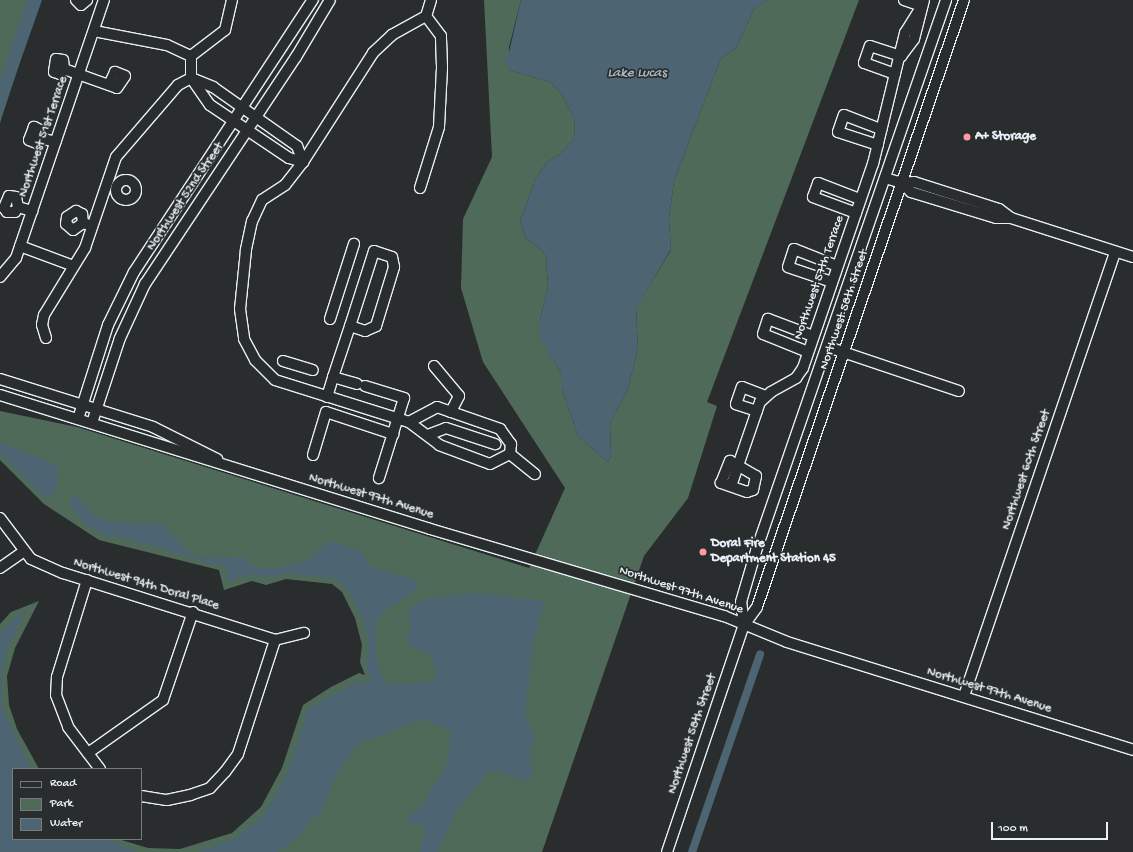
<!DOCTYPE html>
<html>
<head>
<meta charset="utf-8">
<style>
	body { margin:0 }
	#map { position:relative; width:1133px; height:852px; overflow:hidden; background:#2a2d2e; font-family:"Gochi Hand",sans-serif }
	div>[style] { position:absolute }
	.green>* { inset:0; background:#506a59 }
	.water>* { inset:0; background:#4d6472 }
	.canal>* { height:8px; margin:-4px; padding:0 4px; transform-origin:4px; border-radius:4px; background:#4d6472 }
	.roads { filter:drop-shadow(1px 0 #e8f1f8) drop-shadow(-1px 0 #e8f1f8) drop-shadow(0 1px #e8f1f8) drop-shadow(0 -1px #e8f1f8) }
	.minor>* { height:10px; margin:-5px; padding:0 5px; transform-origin:5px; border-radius:5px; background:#2a2d2e }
	.minor>.ring { margin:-5px; padding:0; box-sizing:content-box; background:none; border:10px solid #2a2d2e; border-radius:50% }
	.dots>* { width:11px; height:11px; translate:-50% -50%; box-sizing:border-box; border:2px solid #2a2d2e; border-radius:50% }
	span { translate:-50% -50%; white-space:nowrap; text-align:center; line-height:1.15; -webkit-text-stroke:3.5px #2a2d2e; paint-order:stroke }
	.street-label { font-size:13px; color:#e8f1f8 }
	.poi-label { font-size:13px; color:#e8f1f8; font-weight:700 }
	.left { translate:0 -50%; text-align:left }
	.water-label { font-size:14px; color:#aab9c2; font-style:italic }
	.legend { position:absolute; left:12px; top:768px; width:130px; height:72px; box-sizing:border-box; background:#2a2d2e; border:1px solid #767b7f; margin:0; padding:5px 7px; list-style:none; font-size:12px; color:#e8f1f8 }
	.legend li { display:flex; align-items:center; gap:8px; height:20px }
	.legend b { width:20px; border:1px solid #767b7f }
	.scale { position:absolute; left:991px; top:822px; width:117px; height:18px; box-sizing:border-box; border:2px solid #e8f1f8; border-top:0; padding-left:5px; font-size:12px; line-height:14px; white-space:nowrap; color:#e8f1f8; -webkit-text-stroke:3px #2a2d2e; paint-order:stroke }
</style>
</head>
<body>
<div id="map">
	<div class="green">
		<div style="clip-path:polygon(0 0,40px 0,0 123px)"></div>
		<div style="clip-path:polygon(484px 0,521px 0,509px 47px,509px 70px,550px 82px,561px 93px,574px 118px,575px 138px,559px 155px,548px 161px,536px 178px,520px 221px,526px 239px,541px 249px,546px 257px,548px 287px,540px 320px,549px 352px,562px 375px,562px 389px,578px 436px,608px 462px,611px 456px,610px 423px,628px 388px,638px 349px,636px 308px,671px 250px,669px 218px,674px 181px,721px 58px,736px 48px,754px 9px,767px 0,859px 0,707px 402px,717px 406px,688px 498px,644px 556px,542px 852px,0 852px,0 624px,11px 612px,39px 601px,15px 648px,7px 676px,9px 705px,17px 729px,39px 769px,13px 769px,13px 839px,118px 839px,148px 848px,180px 849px,232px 833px,261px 807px,282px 768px,303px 705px,331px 687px,359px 673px,365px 675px,360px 662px,362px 645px,355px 618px,342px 592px,332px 584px,286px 579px,266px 585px,252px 581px,224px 590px,219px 570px,99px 540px,44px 504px,0 460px,0 411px,77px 427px,529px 568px,565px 488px,483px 362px,461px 288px,463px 219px,492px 157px)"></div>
	</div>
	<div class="water">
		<div style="clip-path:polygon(27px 0,42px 0,0 119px,0 80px)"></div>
		<div style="clip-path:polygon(521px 0,767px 0,754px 9px,736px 48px,721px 58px,674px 181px,669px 218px,671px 249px,636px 309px,638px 349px,628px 388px,610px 423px,611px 456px,608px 462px,578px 436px,562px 389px,562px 375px,540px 337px,540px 320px,548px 287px,546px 257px,541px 249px,526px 239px,520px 221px,536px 178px,548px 161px,559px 155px,575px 138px,574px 118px,561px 93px,550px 82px,509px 70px,504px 61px,509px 52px)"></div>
		<div style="clip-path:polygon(0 443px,55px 464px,59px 473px,55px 491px,45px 498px,0 453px)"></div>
		<div style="clip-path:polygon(71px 495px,77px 496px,95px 517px,118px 523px,162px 523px,186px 549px,199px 557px,245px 558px,253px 568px,276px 568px,306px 561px,330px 541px,362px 552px,370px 567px,415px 579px,418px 584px,415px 592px,386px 610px,375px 623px,377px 662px,386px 685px,433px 682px,436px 675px,431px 655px,409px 645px,407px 635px,411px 629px,408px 611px,424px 599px,474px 593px,544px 601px,533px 647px,525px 712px,535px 738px,530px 754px,533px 776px,525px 781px,497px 771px,487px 772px,455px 813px,437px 852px,420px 852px,425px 832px,420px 823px,412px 825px,408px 820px,411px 814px,420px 809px,447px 764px,451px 731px,422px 719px,357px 744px,337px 773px,321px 813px,310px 820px,297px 839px,277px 852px,197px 852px,236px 839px,266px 812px,288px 771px,308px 709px,359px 680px,367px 684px,370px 680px,366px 661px,369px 644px,361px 615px,347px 588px,335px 578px,285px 573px,266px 578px,252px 574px,227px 582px,226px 567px,219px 563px,214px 565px,145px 543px,102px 534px,86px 525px,70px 505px)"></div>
		<div style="clip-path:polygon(25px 613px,8px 646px,1px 675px,2px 707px,31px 769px,13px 769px,13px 839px,103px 839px,138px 852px,0 852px,0 634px,14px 618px)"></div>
	</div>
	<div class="canal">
		<div style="left:692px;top:852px;width:209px;rotate:-71deg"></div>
	</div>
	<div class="roads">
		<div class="minor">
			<div style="left:76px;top:0;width:7px;rotate:45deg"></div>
			<div style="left:81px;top:5px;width:8px;rotate:-40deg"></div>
			<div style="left:431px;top:0;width:17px;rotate:107deg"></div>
			<div style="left:426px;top:16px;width:39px;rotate:151deg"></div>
			<div style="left:392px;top:35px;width:26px;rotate:137deg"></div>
			<div style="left:373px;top:53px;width:130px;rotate:122.7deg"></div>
			<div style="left:303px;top:162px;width:29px;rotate:128deg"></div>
			<div style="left:285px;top:185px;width:27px;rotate:147deg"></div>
			<div style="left:262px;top:200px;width:23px;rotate:115deg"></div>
			<div style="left:252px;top:221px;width:30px;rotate:102deg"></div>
			<div style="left:246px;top:250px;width:59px;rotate:95.8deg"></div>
			<div style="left:240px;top:309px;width:30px;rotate:82deg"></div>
			<div style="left:244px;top:339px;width:24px;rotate:62deg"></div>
			<div style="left:255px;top:360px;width:28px;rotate:45deg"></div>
			<div style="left:275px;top:380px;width:140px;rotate:17.4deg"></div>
			<div style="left:409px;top:422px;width:38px;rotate:37deg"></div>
			<div style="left:439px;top:445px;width:54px;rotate:20.4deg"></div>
			<div style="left:490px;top:464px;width:22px;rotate:-27deg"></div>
			<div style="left:904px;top:0;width:18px;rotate:19deg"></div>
			<div style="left:94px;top:31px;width:74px;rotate:10.9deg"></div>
			<div style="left:167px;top:45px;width:26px;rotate:25deg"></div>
			<div style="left:902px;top:55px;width:20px;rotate:-53deg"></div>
			<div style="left:914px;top:39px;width:40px;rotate:-75.6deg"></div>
			<div style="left:64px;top:69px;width:9px;rotate:-96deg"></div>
			<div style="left:63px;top:60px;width:7px;rotate:-172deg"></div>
			<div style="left:56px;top:59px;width:13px;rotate:99deg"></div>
			<div style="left:54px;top:72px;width:6px;rotate:18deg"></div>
			<div style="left:60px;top:74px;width:6px;rotate:-51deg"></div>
			<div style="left:64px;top:69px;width:56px;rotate:19.7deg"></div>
			<div style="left:117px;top:88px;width:14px;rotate:-56deg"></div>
			<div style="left:125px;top:76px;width:11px;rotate:-158deg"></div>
			<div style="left:115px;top:72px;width:14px;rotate:115deg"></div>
			<div style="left:895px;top:74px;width:33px;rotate:-160deg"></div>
			<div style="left:864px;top:63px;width:18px;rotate:-71deg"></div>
			<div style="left:870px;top:46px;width:33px;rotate:18deg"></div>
			<div style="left:191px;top:78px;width:24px;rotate:22deg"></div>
			<div style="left:213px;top:87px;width:103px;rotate:35.1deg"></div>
			<div style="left:297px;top:146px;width:17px;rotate:69deg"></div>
			<div style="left:191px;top:78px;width:33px;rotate:55deg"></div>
			<div style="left:210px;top:105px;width:95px;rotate:33.9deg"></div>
			<div style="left:289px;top:158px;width:15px;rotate:16deg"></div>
			<div style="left:40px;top:138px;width:8px;rotate:-90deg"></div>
			<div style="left:40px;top:130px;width:7px;rotate:-153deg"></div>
			<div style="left:34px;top:127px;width:14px;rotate:111deg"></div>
			<div style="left:29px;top:140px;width:9px;rotate:21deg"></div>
			<div style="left:37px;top:143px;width:6px;rotate:-59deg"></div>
			<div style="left:40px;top:138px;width:16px;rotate:14deg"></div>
			<div style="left:878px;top:145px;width:42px;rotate:-162deg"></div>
			<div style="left:838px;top:132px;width:18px;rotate:-71deg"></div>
			<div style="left:844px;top:115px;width:40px;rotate:21deg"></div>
			<div style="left:885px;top:178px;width:18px;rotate:16deg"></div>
			<div style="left:902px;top:183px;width:12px;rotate:-5deg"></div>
			<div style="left:914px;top:182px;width:89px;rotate:17.6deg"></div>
			<div style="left:999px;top:209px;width:15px;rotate:37deg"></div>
			<div class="ring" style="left:116px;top:180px;width:10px;height:10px"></div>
			<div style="left:902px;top:183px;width:13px;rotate:45deg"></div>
			<div style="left:911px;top:192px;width:89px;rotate:17deg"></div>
			<div style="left:996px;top:218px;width:15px"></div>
			<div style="left:1011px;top:218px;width:128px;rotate:17.7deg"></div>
			<div style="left:420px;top:188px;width:64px;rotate:-72.7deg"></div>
			<div style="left:439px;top:127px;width:60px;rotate:-87.1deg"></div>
			<div style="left:442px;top:67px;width:31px;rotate:-92deg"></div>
			<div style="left:441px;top:36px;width:25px;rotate:-127deg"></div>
			<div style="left:18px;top:207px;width:10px;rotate:-101deg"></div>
			<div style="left:16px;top:197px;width:7px;rotate:-172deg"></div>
			<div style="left:9px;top:196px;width:13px;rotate:113deg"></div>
			<div style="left:4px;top:208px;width:5px;rotate:53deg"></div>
			<div style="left:7px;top:212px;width:8px"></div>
			<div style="left:15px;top:212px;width:6px;rotate:-59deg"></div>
			<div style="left:18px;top:207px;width:15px;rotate:16deg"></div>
			<div style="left:856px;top:213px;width:46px;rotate:-159.6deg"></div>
			<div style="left:813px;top:197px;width:15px;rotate:-70deg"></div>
			<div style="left:818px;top:183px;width:45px;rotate:20.9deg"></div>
			<div style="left:83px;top:223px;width:12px;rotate:145deg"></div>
			<div style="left:73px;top:230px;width:9px;rotate:-139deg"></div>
			<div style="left:66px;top:224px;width:7px;rotate:-82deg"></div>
			<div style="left:67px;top:217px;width:11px;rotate:-34deg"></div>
			<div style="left:76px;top:211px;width:7px;rotate:27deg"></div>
			<div style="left:82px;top:214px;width:9px;rotate:84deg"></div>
			<div style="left:83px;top:223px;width:9px;rotate:18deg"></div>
			<div style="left:20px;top:246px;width:54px;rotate:20.4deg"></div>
			<div style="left:0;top:277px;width:25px;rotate:-50deg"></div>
			<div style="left:16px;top:258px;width:273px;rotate:-71.2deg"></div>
			<div style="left:832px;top:282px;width:46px;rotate:-161.2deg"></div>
			<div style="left:788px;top:267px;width:19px;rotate:-72deg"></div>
			<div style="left:794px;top:249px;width:46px;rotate:21.6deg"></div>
			<div style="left:330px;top:319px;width:79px;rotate:-72.3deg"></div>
			<div style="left:350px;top:326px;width:16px;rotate:18deg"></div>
			<div style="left:365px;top:331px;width:12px;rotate:-24deg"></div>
			<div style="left:376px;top:326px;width:62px;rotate:-73deg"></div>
			<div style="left:394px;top:267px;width:10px;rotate:-101deg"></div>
			<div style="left:392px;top:257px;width:19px;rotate:-162deg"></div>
			<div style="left:374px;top:251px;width:79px;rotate:107.7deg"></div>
			<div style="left:350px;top:326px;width:54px;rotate:108.4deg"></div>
			<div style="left:333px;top:377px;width:25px;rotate:16deg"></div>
			<div style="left:46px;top:338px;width:14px;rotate:-107deg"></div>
			<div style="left:42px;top:325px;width:10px;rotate:-79deg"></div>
			<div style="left:44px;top:315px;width:79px;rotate:-58.5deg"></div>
			<div style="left:85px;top:248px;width:96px;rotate:-71.2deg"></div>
			<div style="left:116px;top:157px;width:95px;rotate:-49.3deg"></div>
			<div style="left:178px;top:85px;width:15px;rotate:-28deg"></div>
			<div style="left:191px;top:78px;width:22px;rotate:-90deg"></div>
			<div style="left:191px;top:56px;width:43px;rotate:-37.4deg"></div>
			<div style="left:225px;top:30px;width:31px;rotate:-77deg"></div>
			<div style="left:828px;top:347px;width:138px;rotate:18.6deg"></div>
			<div style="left:808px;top:352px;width:48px;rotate:-158.2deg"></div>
			<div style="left:763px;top:334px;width:16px;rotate:-72deg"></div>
			<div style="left:768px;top:319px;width:48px;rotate:20.7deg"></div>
			<div style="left:283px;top:361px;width:31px;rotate:17deg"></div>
			<div style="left:434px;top:366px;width:39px;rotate:50deg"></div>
			<div style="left:459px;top:396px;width:18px;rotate:117deg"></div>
			<div style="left:0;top:379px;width:160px;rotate:17.4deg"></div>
			<div style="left:153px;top:427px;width:72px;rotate:26.6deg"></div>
			<div style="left:365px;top:386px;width:41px;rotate:17.1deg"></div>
			<div style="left:404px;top:398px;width:84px;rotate:107.4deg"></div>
			<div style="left:0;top:395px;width:450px;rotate:17.3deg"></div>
			<div style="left:430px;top:529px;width:307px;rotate:16.5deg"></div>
			<div style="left:724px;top:616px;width:68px;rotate:22.4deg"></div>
			<div style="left:787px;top:642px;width:362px;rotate:17.3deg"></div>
			<div style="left:327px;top:397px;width:21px;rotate:-73deg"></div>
			<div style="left:757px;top:411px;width:22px;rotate:-162deg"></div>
			<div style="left:736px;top:404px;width:18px;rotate:-71deg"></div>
			<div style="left:742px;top:387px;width:25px;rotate:21deg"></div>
			<div style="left:78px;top:419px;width:99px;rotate:-72.3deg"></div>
			<div style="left:108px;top:325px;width:59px;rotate:-63.9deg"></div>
			<div style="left:134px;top:272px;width:326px;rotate:-56.7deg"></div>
			<div style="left:409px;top:422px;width:32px;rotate:-28deg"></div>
			<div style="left:437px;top:407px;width:67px;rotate:19.2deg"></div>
			<div style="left:500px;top:429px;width:19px;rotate:54deg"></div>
			<div style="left:511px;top:444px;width:10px;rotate:96deg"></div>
			<div style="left:510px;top:454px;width:32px;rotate:39deg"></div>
			<div style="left:92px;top:423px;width:89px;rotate:-71.8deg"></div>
			<div style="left:120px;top:338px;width:60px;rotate:-65.2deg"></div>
			<div style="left:145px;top:284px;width:273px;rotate:-56.4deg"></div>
			<div style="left:296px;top:57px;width:66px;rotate:-59.2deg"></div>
			<div style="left:428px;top:435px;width:19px;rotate:-21deg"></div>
			<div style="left:446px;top:428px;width:52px;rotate:18.1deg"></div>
			<div style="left:313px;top:455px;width:45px;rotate:-73.2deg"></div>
			<div style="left:326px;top:412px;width:71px;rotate:18.2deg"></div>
			<div style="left:730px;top:461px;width:30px;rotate:30deg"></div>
			<div style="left:756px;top:476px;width:14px;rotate:102deg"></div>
			<div style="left:753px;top:490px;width:6px;rotate:162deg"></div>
			<div style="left:747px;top:492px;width:28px;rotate:-161deg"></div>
			<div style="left:721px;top:483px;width:24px;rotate:-68deg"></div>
			<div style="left:731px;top:486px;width:89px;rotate:-71deg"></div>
			<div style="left:760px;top:402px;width:15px;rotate:-42deg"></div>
			<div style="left:771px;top:392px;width:29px;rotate:-29deg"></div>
			<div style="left:796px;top:378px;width:12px;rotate:-55deg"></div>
			<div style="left:803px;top:368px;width:216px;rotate:-71.1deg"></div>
			<div style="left:873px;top:164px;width:135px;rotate:-76.3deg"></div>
			<div style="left:905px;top:33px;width:26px;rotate:-58deg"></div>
			<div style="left:0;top:518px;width:51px;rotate:52.9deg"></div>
			<div style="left:31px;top:559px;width:35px;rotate:24deg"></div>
			<div style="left:63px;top:573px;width:222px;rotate:17.5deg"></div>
			<div style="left:275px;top:640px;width:30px;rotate:-14deg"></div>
			<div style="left:0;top:568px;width:29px;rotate:-35deg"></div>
			<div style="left:87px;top:580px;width:102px;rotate:107.2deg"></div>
			<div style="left:57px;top:677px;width:18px;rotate:93deg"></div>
			<div style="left:56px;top:695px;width:34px;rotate:69deg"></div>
			<div style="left:68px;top:727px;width:53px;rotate:52.7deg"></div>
			<div style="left:744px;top:625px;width:23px;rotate:-97deg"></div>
			<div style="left:741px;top:602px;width:53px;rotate:-73.6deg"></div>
			<div style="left:756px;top:551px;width:583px;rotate:-70.97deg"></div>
			<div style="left:964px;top:696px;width:469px;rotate:-71.2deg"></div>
			<div style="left:88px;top:753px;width:92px;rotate:-35.2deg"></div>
			<div style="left:163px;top:700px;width:93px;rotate:-71.2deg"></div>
			<div style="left:141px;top:796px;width:26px;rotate:9deg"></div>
			<div style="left:167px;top:800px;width:24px;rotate:-12deg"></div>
			<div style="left:190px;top:795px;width:21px;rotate:-19deg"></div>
			<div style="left:210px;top:788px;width:22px;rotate:-47deg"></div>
			<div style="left:225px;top:772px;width:22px;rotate:-54deg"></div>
			<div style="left:238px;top:754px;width:120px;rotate:-72deg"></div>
			<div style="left:667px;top:852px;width:240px;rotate:-71.3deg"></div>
			<div style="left:744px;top:625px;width:22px;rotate:-54deg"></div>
			<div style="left:757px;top:607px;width:641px;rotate:-71.17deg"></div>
		</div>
	</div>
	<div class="dots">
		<div style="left:967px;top:137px;background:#ff9aa2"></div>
		<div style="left:703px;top:552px;background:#ff9aa2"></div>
	</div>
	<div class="street-label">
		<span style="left:44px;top:137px;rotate:-71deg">Northwest 51st Terrace</span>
		<span style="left:186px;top:197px;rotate:-56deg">Northwest 52nd Street</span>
		<span style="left:820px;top:278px;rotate:-71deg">Northwest 57th Terrace</span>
		<span style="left:845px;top:310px;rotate:-71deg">Northwest 58th Street</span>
		<span style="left:1027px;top:470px;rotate:-71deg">Northwest 60th Street</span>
		<span style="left:371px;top:497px;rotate:17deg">Northwest 97th Avenue</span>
		<span style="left:146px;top:585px;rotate:17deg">Northwest 94th Doral Place</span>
		<span style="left:681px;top:591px;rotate:18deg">Northwest 97th Avenue</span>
		<span style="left:989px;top:691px;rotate:17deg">Northwest 97th Avenue</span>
		<span style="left:693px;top:734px;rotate:-71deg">Northwest 58th Street</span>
	</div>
	<div class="poi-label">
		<span class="left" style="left:975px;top:137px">A+ Storage</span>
		<span class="left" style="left:711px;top:552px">Doral Fire<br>Department Station 45</span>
	</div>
	<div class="water-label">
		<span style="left:637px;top:74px">Lake Lucas</span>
	</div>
	<ul class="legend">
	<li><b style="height:5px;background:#2a2d2e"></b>Road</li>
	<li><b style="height:11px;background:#506a59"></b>Park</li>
	<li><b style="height:11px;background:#4d6472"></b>Water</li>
	</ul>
	<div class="scale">100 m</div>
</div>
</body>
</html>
